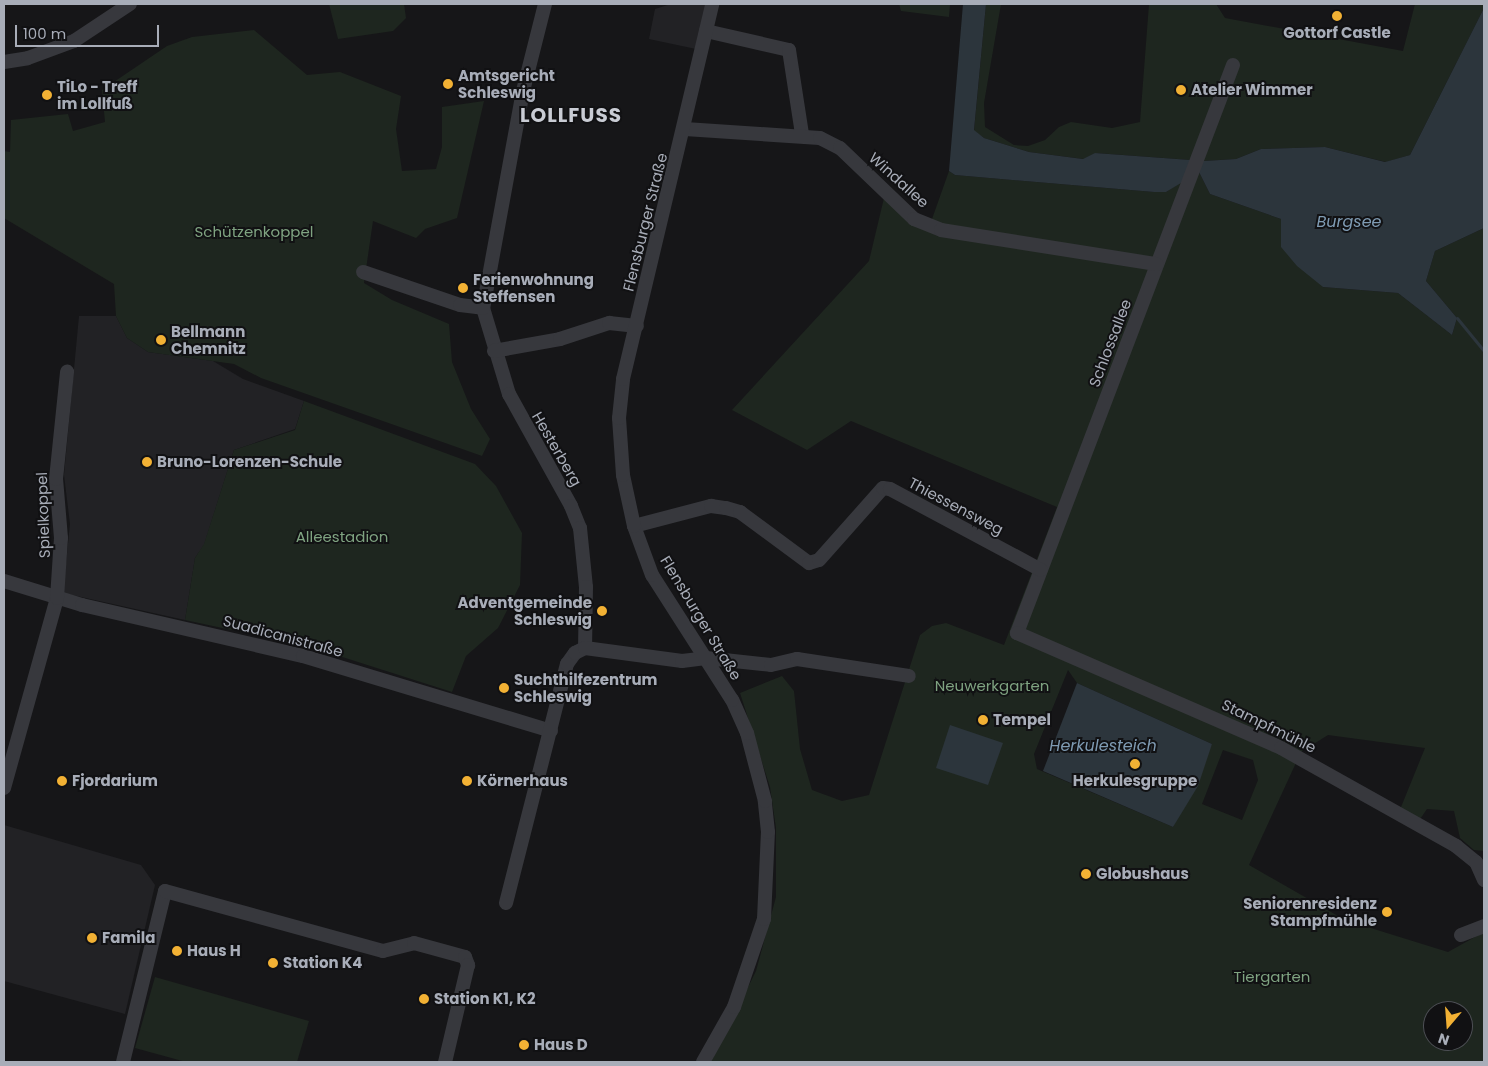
<!DOCTYPE html>
<html>
<head>
<meta charset="utf-8">
<style>
	body { margin:0 }
	#map { position:relative; width:1488px; height:1066px; overflow:hidden; background:#161618; font-family:Poppins,sans-serif }
	div>[style] { position:absolute }
	.built>* { inset:0; background:#222225 }
	.green>* { inset:0; background:#1e261f }
	.water>* { inset:0; background:#2c353c }
	.stream>* { height:3px; margin:-1.5px; padding:0 1.5px; transform-origin:1.5px; border-radius:1.5px; background:#2c353c }
	.minor>* { height:14px; margin:-7px; padding:0 7px; transform-origin:7px; border-radius:7px; background:#37383d }
	.dots>* { width:14px; height:14px; translate:-50% -50%; box-sizing:border-box; border:2px solid #111113; border-radius:50% }
	span { translate:-50% -50%; white-space:nowrap; text-align:center; line-height:1.15; -webkit-text-stroke:4px #111113; paint-order:stroke }
	.poi-label { font-size:15px; color:#a8adb8; font-weight:700 }
	.left { translate:0 -50%; text-align:left }
	.right { translate:-100% -50%; text-align:right }
	.street-label { font-size:15px; color:#a8adb8 }
	.park-label { font-size:15px; color:#7fa381 }
	.water-label { font-size:16px; color:#7f9bb3; font-style:italic }
	.district-label { font-size:20px; color:#c9ccd4; font-weight:700; letter-spacing:1px }
	.frame { position:absolute; inset:0; border:5px solid #a8adb8; pointer-events:none }
	.north { position:absolute; left:1423px; top:1001px; width:50px; height:50px; box-sizing:border-box; background:#111113; border:1px solid #4d4f55; border-radius:50%; rotate:198deg; font-size:14px; font-weight:700; line-height:20px; text-align:center; color:#a8adb8 }
	.north::after { content:''; display:block; margin:auto; width:18px; height:22px; background:#f2b134; clip-path:polygon(50% 0,100% 100%,50% 72%,0 100%) }
	.scale { position:absolute; left:15px; top:25px; width:144px; height:22px; box-sizing:border-box; border:2px solid #a8adb8; border-top:0; padding-left:6px; font-size:15px; line-height:18px; white-space:nowrap; color:#a8adb8; -webkit-text-stroke:4px #111113; paint-order:stroke }
</style>
</head>
<body>
<div id="map">
	<div class="built">
		<div style="clip-path:polygon(671px 4px,707px 4px,696px 49px,649px 39px,655px 9px)"></div>
		<div style="clip-path:polygon(79px 316px,116px 316px,127px 338px,148px 352px,213px 361px,243px 379px,304px 401px,295px 429px,234px 450px,204px 545px,195px 558px,185px 620px,63px 593px,70px 524px,64px 475px)"></div>
		<div style="clip-path:polygon(4px 825px,141px 865px,155px 885px,125px 1014px,4px 981px)"></div>
	</div>
	<div class="green">
		<div style="clip-path:polygon(329px 4px,404px 4px,406px 18px,393px 31px,338px 39px)"></div>
		<div style="clip-path:polygon(899px 4px,950px 4px,949px 17px,901px 11px)"></div>
		<div style="clip-path:polygon(986px 4px,1001px 4px,984px 103px,985px 127px,1014px 145px,1028px 146px,1045px 140px,1059px 127px,1071px 122px,1112px 128px,1140px 122px,1149px 4px,1216px 4px,1225px 18px,1403px 51px,1415px 4px,1484px 4px,1484px 8px,1410px 155px,1386px 162px,1325px 147px,1261px 149px,1236px 159px,1204px 161px,1096px 153px,1084px 159px,1029px 152px,984px 138px,974px 131px)"></div>
		<div style="clip-path:polygon(254px 30px,307px 75px,340px 72px,401px 96px,396px 129px,402px 171px,436px 169px,442px 147px,442px 107px,484px 101px,457px 218px,425px 229px,416px 238px,373px 221px,364px 283px,392px 300px,449px 324px,452px 362px,471px 409px,490px 439px,482px 456px,261px 378px,234px 364px,148px 352px,127px 338px,116px 316px,114px 284px,4px 218px,4px 151px,10px 152px,11px 120px,68px 114px,73px 131px,105px 122px,102px 90px,167px 46px,192px 37px)"></div>
		<div style="clip-path:polygon(evenodd,1191px 169px,1199px 172px,1210px 194px,1281px 219px,1323px 287px,1398px 293px,1452px 335px,1457px 318px,1426px 281px,1435px 251px,1484px 228px,1484px 851px,1474px 850px,1460px 838px,1454px 811px,1427px 809px,1418px 822px,1399px 812px,1425px 748px,1328px 735px,1301px 752px,1249px 865px,1345px 920px,1448px 952px,1484px 932px,1484px 1062px,711px 1062px,756px 971px,776px 897px,776px 828px,770px 787px,740px 693px,782px 676px,794px 691px,800px 749px,812px 790px,842px 801px,869px 795px,920px 635px,932px 626px,946px 623px,1004px 645px,1057px 507px,851px 421px,807px 450px,732px 410px,869px 261px,884px 198px,914px 226px,932px 219px,949px 171px,955px 175px,1154px 192px,1166px 192px,1180px 183px,1191px 169px,1068px 670px,1077px 683px,1212px 744px,1173px 827px,1037px 769px,1034px 754px,1068px 670px,1191px 169px,1223px 750px,1253px 760px,1258px 780px,1242px 820px,1202px 804px,1223px 750px,1191px 169px,1433px 1011px,1463px 1011px,1463px 1041px,1433px 1041px,1433px 1011px)"></div>
		<div style="clip-path:polygon(304px 401px,475px 464px,496px 486px,522px 533px,520px 585px,498px 628px,466px 656px,452px 692px,311px 647px,185px 620px,195px 558px,204px 544px,234px 450px,295px 430px)"></div>
		<div style="clip-path:polygon(155px 977px,309px 1021px,297px 1062px,186px 1062px,135px 1048px)"></div>
	</div>
	<div class="water">
		<div style="clip-path:polygon(963px 4px,986px 4px,974px 130px,984px 138px,1029px 152px,1083px 159px,1095px 153px,1204px 161px,1236px 159px,1261px 149px,1325px 147px,1385px 162px,1410px 155px,1484px 8px,1484px 228px,1435px 251px,1426px 281px,1457px 318px,1452px 335px,1398px 293px,1323px 287px,1297px 266px,1281px 247px,1281px 219px,1210px 194px,1199px 172px,1191px 169px,1181px 183px,1166px 192px,1154px 192px,955px 175px,949px 171px)"></div>
		<div style="clip-path:polygon(1077px 683px,1212px 744px,1198px 786px,1173px 827px,1043px 771px)"></div>
		<div style="clip-path:polygon(950px 725px,1003px 743px,988px 785px,936px 768px)"></div>
	</div>
	<div class="stream">
		<div style="left:1457px;top:318px;width:43px;rotate:50.7deg"></div>
	</div>
	<div class="minor">
		<div style="left:545px;top:4px;width:90px;rotate:104.2deg"></div>
		<div style="left:523px;top:91px;width:221px;rotate:100.4deg"></div>
		<div style="left:483px;top:308px;width:90px;rotate:73.2deg"></div>
		<div style="left:509px;top:394px;width:128px;rotate:61deg"></div>
		<div style="left:571px;top:506px;width:24px;rotate:68deg"></div>
		<div style="left:580px;top:528px;width:59px;rotate:84.2deg"></div>
		<div style="left:586px;top:587px;width:61px;rotate:90.9deg"></div>
		<div style="left:706px;top:31px;width:85px;rotate:12.9deg"></div>
		<div style="left:789px;top:50px;width:85px;rotate:81.2deg"></div>
		<div style="left:4px;top:62px;width:24px;rotate:-9deg"></div>
		<div style="left:28px;top:58px;width:49px;rotate:-20.3deg"></div>
		<div style="left:74px;top:41px;width:67px;rotate:-33.5deg"></div>
		<div style="left:1233px;top:65px;width:608px;rotate:110.82deg"></div>
		<div style="left:1017px;top:633px;width:288px;rotate:23.5deg"></div>
		<div style="left:1281px;top:748px;width:201px;rotate:29.2deg"></div>
		<div style="left:1456px;top:846px;width:26px;rotate:39deg"></div>
		<div style="left:1476px;top:862px;width:20px;rotate:66deg"></div>
		<div style="left:685px;top:129px;width:135px;rotate:3.8deg"></div>
		<div style="left:820px;top:138px;width:22px;rotate:27deg"></div>
		<div style="left:840px;top:148px;width:103px;rotate:43.8deg"></div>
		<div style="left:914px;top:219px;width:29px;rotate:22deg"></div>
		<div style="left:941px;top:230px;width:218px;rotate:9deg"></div>
		<div style="left:363px;top:272px;width:102px;rotate:18.8deg"></div>
		<div style="left:460px;top:305px;width:23px;rotate:7deg"></div>
		<div style="left:494px;top:351px;width:67px;rotate:-10.3deg"></div>
		<div style="left:560px;top:339px;width:52px;rotate:-18.1deg"></div>
		<div style="left:609px;top:323px;width:28px;rotate:6deg"></div>
		<div style="left:634px;top:526px;width:80px;rotate:-14.6deg"></div>
		<div style="left:711px;top:506px;width:15px;rotate:8deg"></div>
		<div style="left:726px;top:508px;width:15px;rotate:16deg"></div>
		<div style="left:740px;top:512px;width:86px;rotate:36.5deg"></div>
		<div style="left:809px;top:563px;width:10px;rotate:-17deg"></div>
		<div style="left:819px;top:560px;width:96px;rotate:-48.4deg"></div>
		<div style="left:883px;top:488px;width:7px;rotate:8deg"></div>
		<div style="left:890px;top:489px;width:171px;rotate:28.2deg"></div>
		<div style="left:4px;top:581px;width:82px;rotate:17.1deg"></div>
		<div style="left:82px;top:605px;width:227px;rotate:13deg"></div>
		<div style="left:303px;top:656px;width:259px;rotate:16.8deg"></div>
		<div style="left:4px;top:788px;width:197px;rotate:-74.4deg"></div>
		<div style="left:57px;top:598px;width:60px;rotate:-86.2deg"></div>
		<div style="left:61px;top:538px;width:59px;rotate:-94.8deg"></div>
		<div style="left:56px;top:479px;width:108px;rotate:-84.1deg"></div>
		<div style="left:506px;top:903px;width:247px;rotate:-75.7deg"></div>
		<div style="left:567px;top:664px;width:14px;rotate:-54deg"></div>
		<div style="left:575px;top:653px;width:11px;rotate:-27deg"></div>
		<div style="left:585px;top:648px;width:98px;rotate:7.6deg"></div>
		<div style="left:682px;top:661px;width:24px;rotate:-7deg"></div>
		<div style="left:706px;top:658px;width:65px;rotate:6.1deg"></div>
		<div style="left:771px;top:665px;width:27px;rotate:-13deg"></div>
		<div style="left:797px;top:659px;width:113px;rotate:8.6deg"></div>
		<div style="left:1461px;top:935px;width:25px;rotate:-21deg"></div>
		<div style="left:123px;top:1062px;width:176px;rotate:-76.2deg"></div>
		<div style="left:165px;top:891px;width:226px;rotate:15.4deg"></div>
		<div style="left:383px;top:951px;width:32px;rotate:-14deg"></div>
		<div style="left:414px;top:943px;width:53px;rotate:15.4deg"></div>
		<div style="left:465px;top:957px;width:9px;rotate:69deg"></div>
		<div style="left:468px;top:965px;width:100px;rotate:103.3deg"></div>
		<div style="left:703px;top:1062px;width:63px;rotate:-60.6deg"></div>
		<div style="left:734px;top:1007px;width:93px;rotate:-71.2deg"></div>
		<div style="left:764px;top:919px;width:87px;rotate:-87.4deg"></div>
		<div style="left:768px;top:832px;width:31px;rotate:-96deg"></div>
		<div style="left:765px;top:801px;width:70px;rotate:-104.8deg"></div>
		<div style="left:747px;top:733px;width:36px;rotate:-114deg"></div>
		<div style="left:732px;top:700px;width:148px;rotate:-122.6deg"></div>
		<div style="left:652px;top:575px;width:52px;rotate:-110.2deg"></div>
		<div style="left:634px;top:526px;width:52px;rotate:-102.2deg"></div>
		<div style="left:623px;top:475px;width:57px;rotate:-94deg"></div>
		<div style="left:619px;top:418px;width:39px;rotate:-84deg"></div>
		<div style="left:623px;top:379px;width:385px;rotate:-76.6deg"></div>
	</div>
	<div class="dots">
		<div style="left:1337px;top:16px;background:#f2b134"></div>
		<div style="left:448px;top:84px;background:#f2b134"></div>
		<div style="left:1181px;top:90px;background:#f2b134"></div>
		<div style="left:47px;top:95px;background:#f2b134"></div>
		<div style="left:463px;top:288px;background:#f2b134"></div>
		<div style="left:161px;top:340px;background:#f2b134"></div>
		<div style="left:147px;top:462px;background:#f2b134"></div>
		<div style="left:602px;top:611px;background:#f2b134"></div>
		<div style="left:504px;top:688px;background:#f2b134"></div>
		<div style="left:983px;top:720px;background:#f2b134"></div>
		<div style="left:1135px;top:764px;background:#f2b134"></div>
		<div style="left:62px;top:781px;background:#f2b134"></div>
		<div style="left:467px;top:781px;background:#f2b134"></div>
		<div style="left:1086px;top:874px;background:#f2b134"></div>
		<div style="left:1387px;top:912px;background:#f2b134"></div>
		<div style="left:92px;top:938px;background:#f2b134"></div>
		<div style="left:177px;top:951px;background:#f2b134"></div>
		<div style="left:273px;top:963px;background:#f2b134"></div>
		<div style="left:424px;top:999px;background:#f2b134"></div>
		<div style="left:524px;top:1045px;background:#f2b134"></div>
	</div>
	<div class="poi-label">
		<span style="left:1337px;top:33px">Gottorf Castle</span>
		<span class="left" style="left:458px;top:84px">Amtsgericht<br>Schleswig</span>
		<span class="left" style="left:57px;top:95px">TiLo - Treff<br>im Lollfuß</span>
		<span class="left" style="left:1191px;top:90px">Atelier Wimmer</span>
		<span class="left" style="left:473px;top:288px">Ferienwohnung<br>Steffensen</span>
		<span class="left" style="left:171px;top:340px">Bellmann<br>Chemnitz</span>
		<span class="left" style="left:157px;top:462px">Bruno-Lorenzen-Schule</span>
		<span class="right" style="left:592px;top:611px">Adventgemeinde<br>Schleswig</span>
		<span class="left" style="left:514px;top:688px">Suchthilfezentrum<br>Schleswig</span>
		<span class="left" style="left:993px;top:720px">Tempel</span>
		<span class="left" style="left:72px;top:781px">Fjordarium</span>
		<span class="left" style="left:477px;top:781px">Körnerhaus</span>
		<span style="left:1135px;top:781px">Herkulesgruppe</span>
		<span class="left" style="left:1096px;top:874px">Globushaus</span>
		<span class="right" style="left:1377px;top:912px">Seniorenresidenz<br>Stampfmühle</span>
		<span class="left" style="left:102px;top:938px">Famila</span>
		<span class="left" style="left:187px;top:951px">Haus H</span>
		<span class="left" style="left:283px;top:963px">Station K4</span>
		<span class="left" style="left:434px;top:999px">Station K1, K2</span>
		<span class="left" style="left:534px;top:1045px">Haus D</span>
	</div>
	<div class="street-label">
		<span style="left:899px;top:180px;rotate:42deg">Windallee</span>
		<span style="left:645px;top:222px;rotate:-76deg">Flensburger Straße</span>
		<span style="left:1110px;top:343px;rotate:-69deg">Schlossallee</span>
		<span style="left:557px;top:449px;rotate:60deg">Hesterberg</span>
		<span style="left:956px;top:506px;rotate:28deg">Thiessensweg</span>
		<span style="left:43px;top:515px;rotate:-92deg">Spielkoppel</span>
		<span style="left:701px;top:618px;rotate:59deg">Flensburger Straße</span>
		<span style="left:283px;top:636px;rotate:15deg">Suadicanistraße</span>
		<span style="left:1269px;top:726px;rotate:26deg">Stampfmühle</span>
	</div>
	<div class="park-label">
		<span style="left:254px;top:232px">Schützenkoppel</span>
		<span style="left:342px;top:537px">Alleestadion</span>
		<span style="left:992px;top:686px">Neuwerkgarten</span>
		<span style="left:1272px;top:977px">Tiergarten</span>
	</div>
	<div class="water-label">
		<span style="left:1349px;top:222px">Burgsee</span>
		<span style="left:1103px;top:746px">Herkulesteich</span>
	</div>
	<div class="district-label">
		<span style="left:571px;top:115px">LOLLFUSS</span>
	</div>
	<div class="frame"></div>
	<div class="north">N</div>
	<div class="scale">100 m</div>
</div>
</body>
</html>
